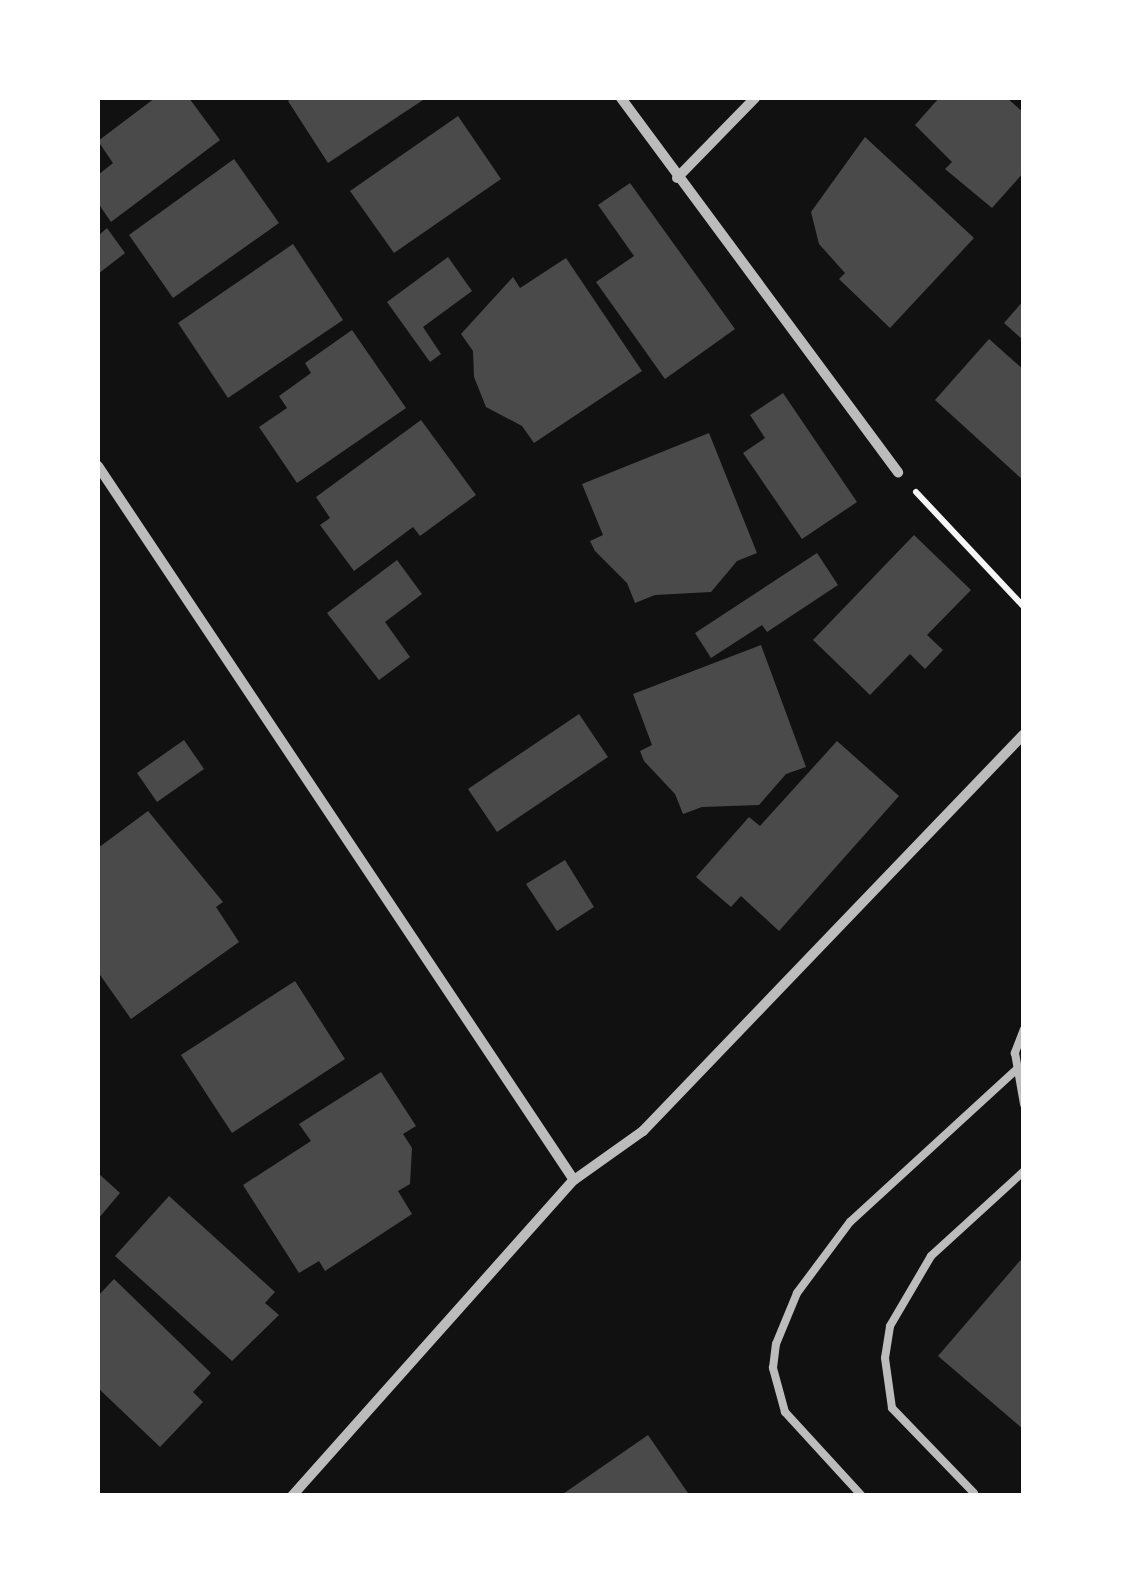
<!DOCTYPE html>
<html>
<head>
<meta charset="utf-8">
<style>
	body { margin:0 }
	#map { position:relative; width:1121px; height:1593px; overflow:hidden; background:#111; font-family:"Public Sans",sans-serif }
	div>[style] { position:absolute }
	.building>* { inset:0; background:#4a4a4a }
	.path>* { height:6px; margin:-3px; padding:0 3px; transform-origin:3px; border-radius:3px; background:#f5f5f5 }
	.service>* { height:8px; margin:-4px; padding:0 4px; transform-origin:4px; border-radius:4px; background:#bcbcbc }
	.minor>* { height:10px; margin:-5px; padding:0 5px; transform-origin:5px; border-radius:5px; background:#bcbcbc }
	span { translate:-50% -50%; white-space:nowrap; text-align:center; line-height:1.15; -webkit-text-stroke:9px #fff; paint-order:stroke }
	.frame { position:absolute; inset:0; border:100px solid #fff; pointer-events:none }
</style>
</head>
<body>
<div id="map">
	<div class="building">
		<div style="clip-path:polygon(155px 98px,189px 98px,220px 140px,111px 222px,98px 203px,98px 175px,113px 163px,98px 141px)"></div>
		<div style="clip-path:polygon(293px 98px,426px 98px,328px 163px,288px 101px)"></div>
		<div style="clip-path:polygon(939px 98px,1007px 98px,1024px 113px,1024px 172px,992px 208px,945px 169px,952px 162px,915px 125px)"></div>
		<div style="clip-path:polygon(458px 116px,501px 179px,394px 253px,350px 191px)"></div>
		<div style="clip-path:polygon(865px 137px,974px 238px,890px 328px,839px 279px,845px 273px,819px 244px,811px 212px)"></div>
		<div style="clip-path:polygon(234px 159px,279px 223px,173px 298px,129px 235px)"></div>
		<div style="clip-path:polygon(630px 183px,735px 329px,665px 379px,596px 282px,634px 256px,598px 205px)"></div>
		<div style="clip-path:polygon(107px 228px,125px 253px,98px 274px,98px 236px)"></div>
		<div style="clip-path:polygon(293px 244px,343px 320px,228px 398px,178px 323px)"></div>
		<div style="clip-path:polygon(448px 257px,472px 291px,423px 327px,441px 354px,430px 362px,387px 302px)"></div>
		<div style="clip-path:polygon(566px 258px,642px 371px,534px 443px,522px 426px,486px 407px,474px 377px,473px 351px,461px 334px,513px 277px,520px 288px)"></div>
		<div style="clip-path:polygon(1024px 300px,1024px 341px,1004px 323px)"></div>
		<div style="clip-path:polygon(352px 330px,406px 408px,297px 483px,259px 427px,287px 408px,279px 396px,311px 373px,305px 363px)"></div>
		<div style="clip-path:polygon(989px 339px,1024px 370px,1024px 481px,935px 400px)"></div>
		<div style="clip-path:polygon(783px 393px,857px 502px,802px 539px,743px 453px,765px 438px,750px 415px)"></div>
		<div style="clip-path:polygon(421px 420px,476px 495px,420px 536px,413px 527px,354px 571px,320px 525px,330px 518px,316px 497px)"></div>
		<div style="clip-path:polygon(709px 433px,757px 553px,737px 561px,711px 592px,655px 595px,635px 603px,627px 583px,595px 551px,590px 541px,603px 535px,582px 484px)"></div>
		<div style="clip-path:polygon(914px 535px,971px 590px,927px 635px,943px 650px,925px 669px,910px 654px,870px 695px,813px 640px)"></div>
		<div style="clip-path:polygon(817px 553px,838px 585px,767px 632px,762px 625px,711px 658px,695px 633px)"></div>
		<div style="clip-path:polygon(397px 560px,422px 594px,385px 622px,410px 657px,379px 680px,327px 613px)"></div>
		<div style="clip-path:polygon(761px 645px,806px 767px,786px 774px,759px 805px,702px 807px,683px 814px,675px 794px,644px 761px,640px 751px,652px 745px,633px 694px)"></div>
		<div style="clip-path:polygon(579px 714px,608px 757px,497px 832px,468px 789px)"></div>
		<div style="clip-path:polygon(184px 740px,204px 769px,157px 802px,137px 773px)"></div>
		<div style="clip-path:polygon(837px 741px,899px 796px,779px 931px,741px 896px,731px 907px,696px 877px,749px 817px,760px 826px)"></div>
		<div style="clip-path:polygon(148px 811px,223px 902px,216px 907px,239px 942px,131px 1019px,98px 972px,98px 848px)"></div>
		<div style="clip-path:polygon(565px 860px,594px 907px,557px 931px,526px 884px)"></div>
		<div style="clip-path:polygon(295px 981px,345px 1059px,232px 1133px,181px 1055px)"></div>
		<div style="clip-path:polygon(381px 1072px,416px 1126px,403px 1134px,412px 1148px,410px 1184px,398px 1191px,412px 1214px,325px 1271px,319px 1261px,299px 1273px,243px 1185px,311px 1141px,299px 1124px)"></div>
		<div style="clip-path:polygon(98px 1173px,120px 1193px,98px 1219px)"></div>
		<div style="clip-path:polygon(169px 1196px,275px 1292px,265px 1303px,279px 1315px,232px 1361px,115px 1256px)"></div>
		<div style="clip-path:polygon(1024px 1256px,1024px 1430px,938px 1356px)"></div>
		<div style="clip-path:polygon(114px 1279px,211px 1373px,193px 1392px,203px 1402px,160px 1447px,98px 1388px,98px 1296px)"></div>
		<div style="clip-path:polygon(648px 1435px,690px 1496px,560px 1496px)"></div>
	</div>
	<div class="path">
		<div style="left:916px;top:492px;width:158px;rotate:46.8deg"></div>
	</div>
	<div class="service">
		<div style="left:1024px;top:1029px;width:26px;rotate:111deg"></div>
		<div style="left:1015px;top:1053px;width:52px;rotate:80deg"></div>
		<div style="left:974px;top:1493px;width:118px;rotate:-134deg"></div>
		<div style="left:892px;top:1408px;width:50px;rotate:-98deg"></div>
		<div style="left:885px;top:1358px;width:32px;rotate:-81deg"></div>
		<div style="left:890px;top:1326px;width:81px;rotate:-59.6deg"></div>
		<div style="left:931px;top:1256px;width:126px;rotate:-42.4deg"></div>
		<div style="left:862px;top:1496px;width:114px;rotate:-132.5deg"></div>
		<div style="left:785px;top:1412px;width:46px;rotate:-105.3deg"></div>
		<div style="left:773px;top:1368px;width:24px;rotate:-83deg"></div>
		<div style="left:776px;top:1344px;width:55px;rotate:-67.6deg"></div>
		<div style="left:797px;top:1293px;width:89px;rotate:-53.3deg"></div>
		<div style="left:850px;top:1222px;width:225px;rotate:-42.5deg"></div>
	</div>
	<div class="minor">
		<div style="left:621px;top:98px;width:466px;rotate:53.5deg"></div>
		<div style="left:677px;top:178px;width:112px;rotate:-45.7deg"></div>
		<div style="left:98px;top:466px;width:858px;rotate:56.31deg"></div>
		<div style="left:292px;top:1496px;width:424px;rotate:-48.3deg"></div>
		<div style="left:574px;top:1180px;width:85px;rotate:-35.4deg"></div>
		<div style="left:643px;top:1131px;width:550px;rotate:-46.18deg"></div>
	</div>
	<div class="frame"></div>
</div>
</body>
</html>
